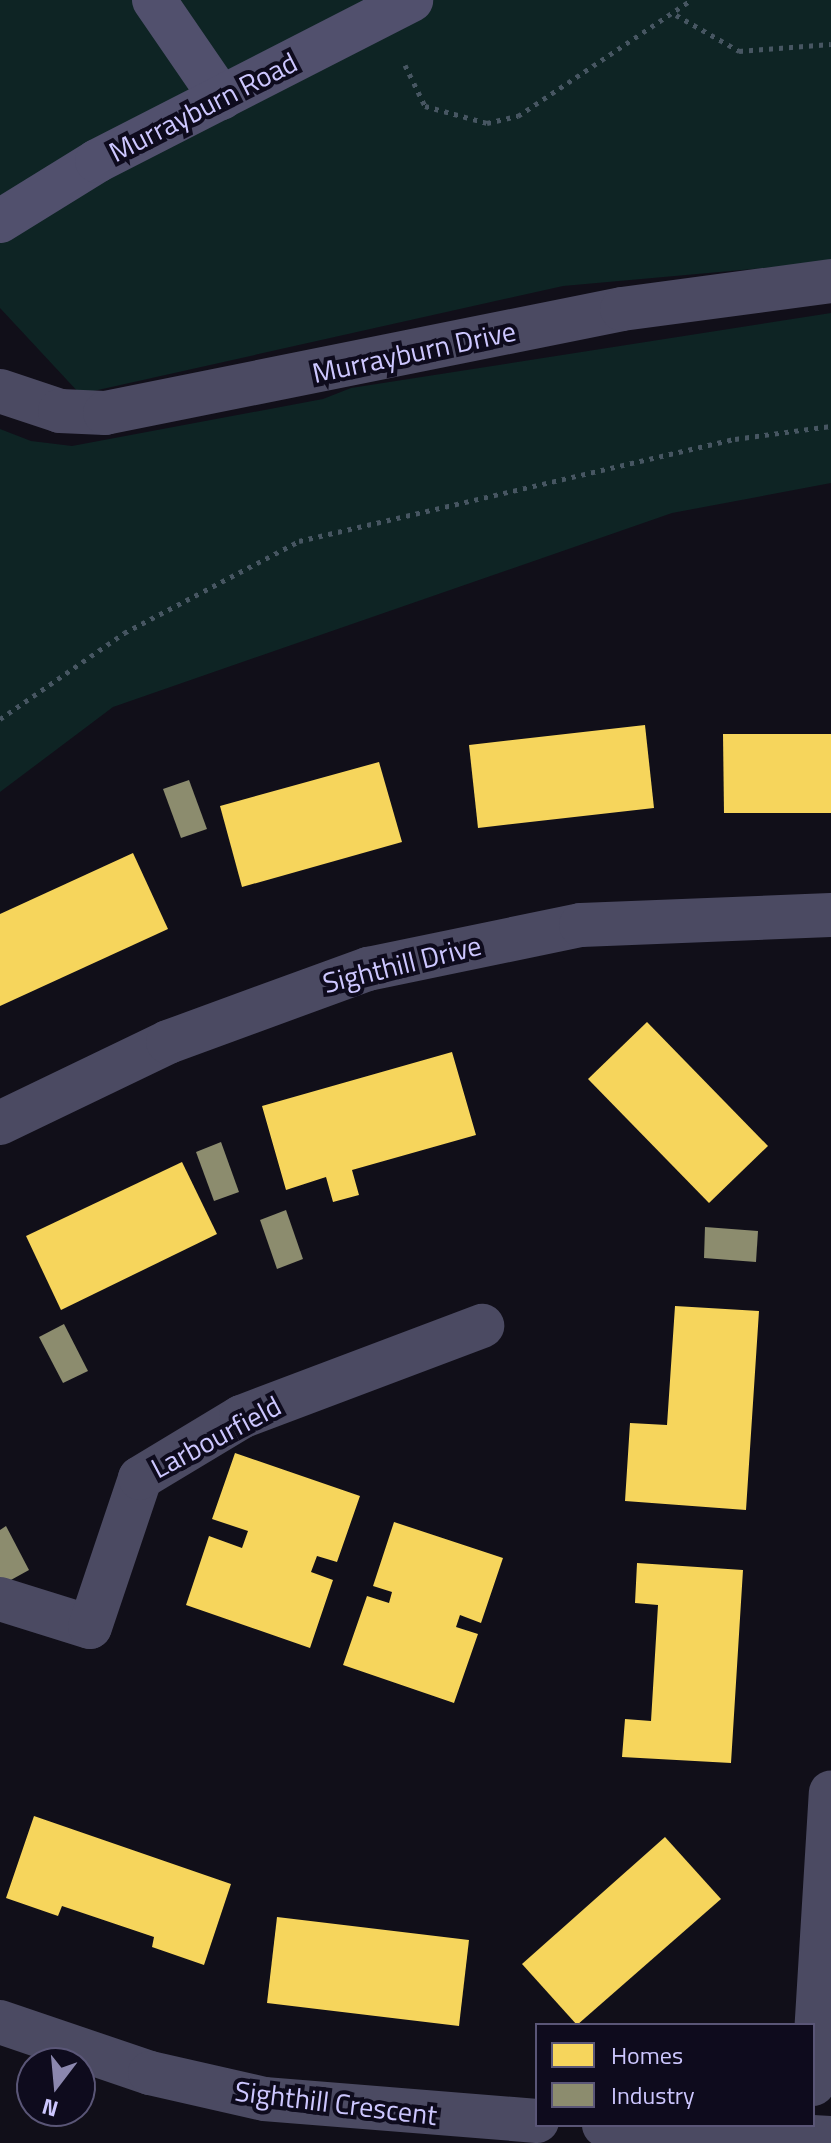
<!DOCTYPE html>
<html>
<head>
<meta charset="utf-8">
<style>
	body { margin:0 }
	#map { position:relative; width:831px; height:2143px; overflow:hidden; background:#110f19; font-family:"Titillium Web",sans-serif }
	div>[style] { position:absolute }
	.green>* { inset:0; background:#0e2424 }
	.homes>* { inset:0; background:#f6d55c }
	.industry>* { inset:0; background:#8c8c6e }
	.path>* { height:5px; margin-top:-2.5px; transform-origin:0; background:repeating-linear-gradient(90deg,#475662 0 4px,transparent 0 10px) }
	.street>* { height:44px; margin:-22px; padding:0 22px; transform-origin:22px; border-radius:22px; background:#4b4a62 }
	.secondary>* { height:44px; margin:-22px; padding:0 22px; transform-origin:22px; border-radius:22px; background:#51506d }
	span { translate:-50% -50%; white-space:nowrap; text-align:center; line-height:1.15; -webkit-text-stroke:8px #0e0b1d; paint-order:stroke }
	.street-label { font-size:28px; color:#cdc7ff }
	.legend { position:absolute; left:535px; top:2023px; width:280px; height:104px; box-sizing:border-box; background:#0e0b1d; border:2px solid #5a5677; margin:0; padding:10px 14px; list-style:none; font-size:24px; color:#cdc7ff }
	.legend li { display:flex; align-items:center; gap:16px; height:40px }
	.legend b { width:40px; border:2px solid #5a5677 }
	.north { position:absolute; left:16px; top:2047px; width:80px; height:80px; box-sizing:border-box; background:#0e0b1d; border:2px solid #5a5677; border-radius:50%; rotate:196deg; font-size:22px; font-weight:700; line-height:32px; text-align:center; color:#cdc7ff }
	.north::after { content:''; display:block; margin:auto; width:28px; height:36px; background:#8b87ae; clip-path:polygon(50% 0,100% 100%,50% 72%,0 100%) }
</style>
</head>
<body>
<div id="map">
	<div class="green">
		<div style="clip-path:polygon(0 0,831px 0,831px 262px,563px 286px,80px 394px,0 308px)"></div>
		<div style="clip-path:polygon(831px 313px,831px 483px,672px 513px,113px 707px,0 792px,0 429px,31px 441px,72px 446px,323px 399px,351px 388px)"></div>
	</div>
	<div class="homes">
		<div style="clip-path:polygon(645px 725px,654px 808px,478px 828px,469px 745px)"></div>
		<div style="clip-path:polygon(723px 734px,831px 734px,831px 813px,724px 813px)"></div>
		<div style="clip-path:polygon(379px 762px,402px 842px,242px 887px,220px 806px)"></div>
		<div style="clip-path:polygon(133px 853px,168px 929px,0 1006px,0 914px)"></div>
		<div style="clip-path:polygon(647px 1022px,768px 1146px,709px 1203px,588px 1079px)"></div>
		<div style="clip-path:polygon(452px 1052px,476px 1135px,352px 1170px,359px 1195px,333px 1202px,326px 1177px,286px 1190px,262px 1106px)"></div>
		<div style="clip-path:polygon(182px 1162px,217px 1234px,61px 1310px,26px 1236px)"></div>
		<div style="clip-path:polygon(675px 1306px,759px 1311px,746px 1510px,625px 1501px,630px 1423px,667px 1425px)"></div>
		<div style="clip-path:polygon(235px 1453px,360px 1496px,337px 1562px,317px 1556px,311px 1572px,333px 1580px,310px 1648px,186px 1605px,209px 1536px,242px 1548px,248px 1531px,212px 1519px)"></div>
		<div style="clip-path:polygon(394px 1522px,503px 1558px,481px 1623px,460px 1615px,456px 1627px,478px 1634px,454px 1703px,343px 1665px,367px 1596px,389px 1603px,392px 1592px,373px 1586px)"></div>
		<div style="clip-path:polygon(637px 1563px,743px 1570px,731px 1763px,622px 1757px,625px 1719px,651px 1721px,658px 1605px,635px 1603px)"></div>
		<div style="clip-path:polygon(34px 1816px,231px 1884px,204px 1965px,152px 1947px,154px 1937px,62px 1906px,58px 1916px,6px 1898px)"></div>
		<div style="clip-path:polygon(665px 1837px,721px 1899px,577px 2025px,522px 1964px)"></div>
		<div style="clip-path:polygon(277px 1917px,469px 1940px,459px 2026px,267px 2003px)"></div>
	</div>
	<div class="industry">
		<div style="clip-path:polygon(189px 780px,207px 829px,181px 838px,163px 789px)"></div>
		<div style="clip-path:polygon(221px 1142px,239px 1192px,214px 1201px,196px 1152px)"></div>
		<div style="clip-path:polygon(286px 1210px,303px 1259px,277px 1269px,260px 1220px)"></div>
		<div style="clip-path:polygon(705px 1227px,758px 1231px,756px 1262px,704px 1258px)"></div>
		<div style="clip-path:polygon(64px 1324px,88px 1371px,63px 1383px,39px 1337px)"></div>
		<div style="clip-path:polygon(6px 1526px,29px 1570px,0 1586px,0 1530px)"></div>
	</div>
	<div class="path">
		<div style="left:676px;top:15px;width:73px;rotate:29.7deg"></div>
		<div style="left:739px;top:51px;width:92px;rotate:-4.4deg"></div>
		<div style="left:405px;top:65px;width:46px;rotate:64deg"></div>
		<div style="left:425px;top:106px;width:64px;rotate:15.3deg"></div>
		<div style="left:487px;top:123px;width:32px;rotate:-13deg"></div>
		<div style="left:518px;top:116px;width:208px;rotate:-33.8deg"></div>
		<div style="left:0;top:719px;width:151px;rotate:-34.7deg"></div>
		<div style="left:124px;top:633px;width:198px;rotate:-27.7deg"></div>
		<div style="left:299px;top:541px;width:448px;rotate:-13.2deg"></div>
		<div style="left:735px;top:439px;width:97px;rotate:-7.7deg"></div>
	</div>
	<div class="street">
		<div style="left:0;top:391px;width:63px;rotate:18.4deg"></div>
		<div style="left:60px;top:411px;width:45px;rotate:2.5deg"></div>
		<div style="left:105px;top:413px;width:527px;rotate:-11.37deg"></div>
		<div style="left:622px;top:309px;width:211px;rotate:-7.6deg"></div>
		<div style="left:0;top:1123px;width:187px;rotate:-25.7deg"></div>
		<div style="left:168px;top:1042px;width:213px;rotate:-20.1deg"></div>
		<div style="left:368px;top:969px;width:217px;rotate:-11.7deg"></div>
		<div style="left:581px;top:925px;width:250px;rotate:-2.3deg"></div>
		<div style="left:0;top:1599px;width:94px;rotate:17.3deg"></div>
		<div style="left:90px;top:1627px;width:157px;rotate:-71.4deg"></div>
		<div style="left:140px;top:1478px;width:118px;rotate:-31.1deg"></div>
		<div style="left:241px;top:1417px;width:258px;rotate:-20.7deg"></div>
		<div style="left:0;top:2022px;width:158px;rotate:18.8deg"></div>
		<div style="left:150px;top:2073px;width:117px;rotate:12.8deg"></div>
		<div style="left:264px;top:2099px;width:274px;rotate:4.6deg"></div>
		<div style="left:813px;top:2084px;width:292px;rotate:-86.5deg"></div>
		<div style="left:604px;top:2125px;width:227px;rotate:3.3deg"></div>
	</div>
	<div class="secondary">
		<div style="left:154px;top:0;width:119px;rotate:55.6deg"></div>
		<div style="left:0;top:221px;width:114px;rotate:-31.7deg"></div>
		<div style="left:97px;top:161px;width:353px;rotate:-27.1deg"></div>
	</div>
	<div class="street-label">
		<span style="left:203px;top:107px;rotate:-27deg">Murrayburn Road</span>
		<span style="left:414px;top:352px;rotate:-12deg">Murrayburn Drive</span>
		<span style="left:402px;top:964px;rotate:-14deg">Sighthill Drive</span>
		<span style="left:216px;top:1437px;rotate:-28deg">Larbourfield</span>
		<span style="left:336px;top:2103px;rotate:7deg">Sighthill Crescent</span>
	</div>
	<ul class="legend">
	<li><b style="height:22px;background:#f6d55c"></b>Homes</li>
	<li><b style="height:22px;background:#8c8c6e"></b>Industry</li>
	</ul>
	<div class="north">N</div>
</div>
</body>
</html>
